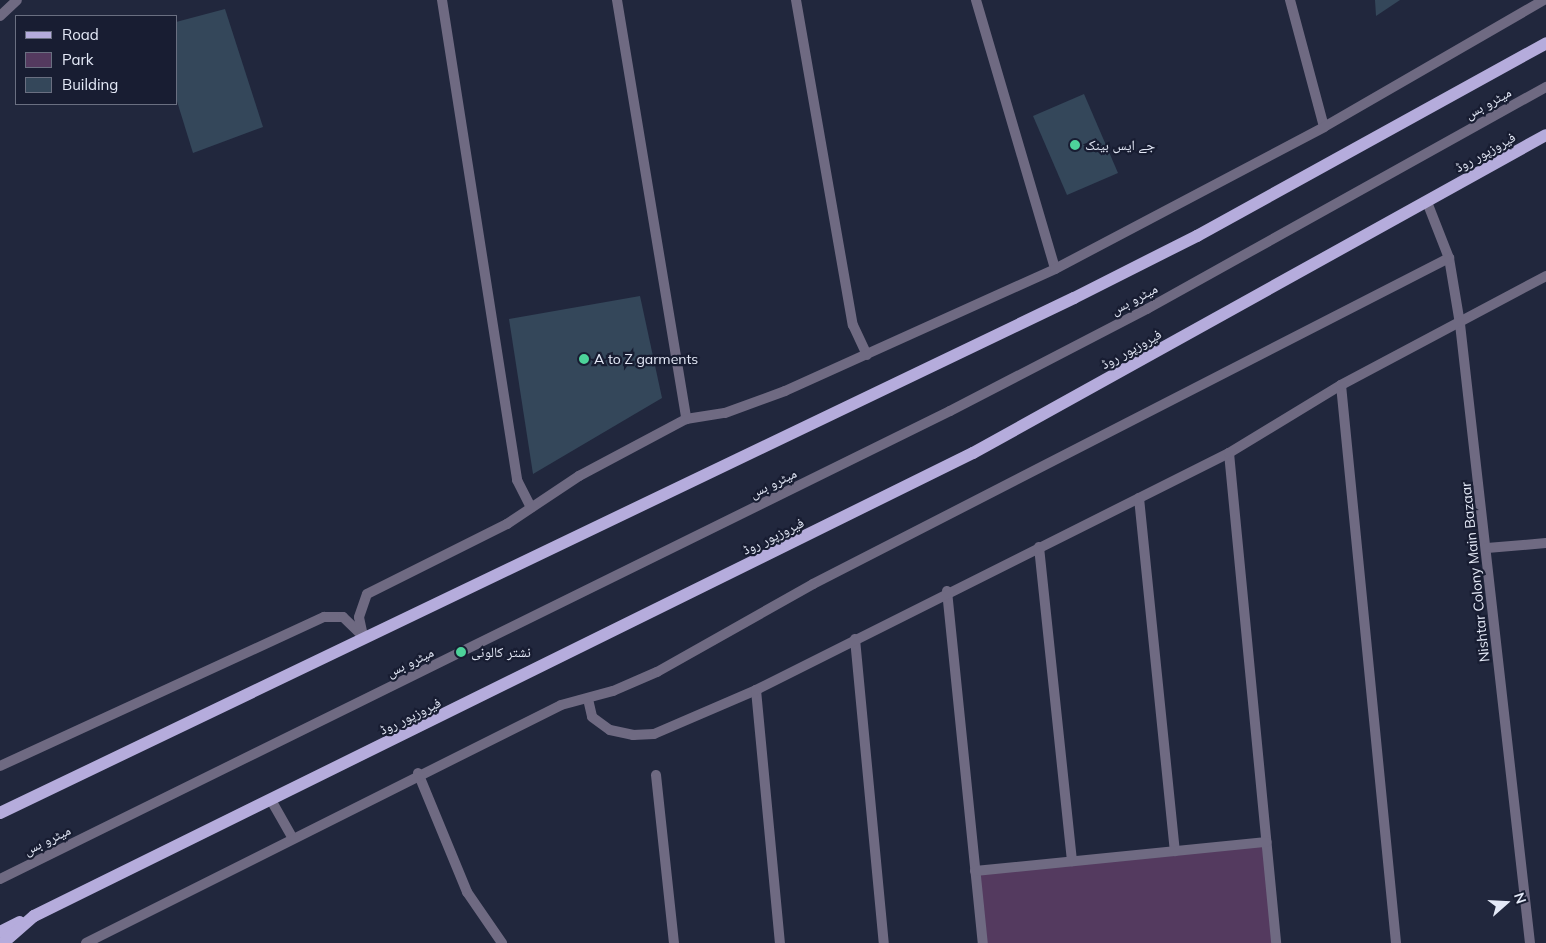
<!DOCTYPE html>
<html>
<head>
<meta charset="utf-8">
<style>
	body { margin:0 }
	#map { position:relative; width:1546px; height:943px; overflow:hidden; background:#21273d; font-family:Mulish,"Noto Naskh Arabic",sans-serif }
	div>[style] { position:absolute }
	.green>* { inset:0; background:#543a5f }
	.building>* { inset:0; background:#34475a }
	.service>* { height:10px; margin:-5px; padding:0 5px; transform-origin:5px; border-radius:5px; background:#6f6a82 }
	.minor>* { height:10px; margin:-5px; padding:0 5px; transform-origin:5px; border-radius:5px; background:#6f6a82 }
	.tertiary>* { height:10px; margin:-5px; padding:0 5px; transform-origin:5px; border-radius:5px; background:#6f6a82 }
	.primary>* { height:12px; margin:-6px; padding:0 6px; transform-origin:6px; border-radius:6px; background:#b5acdc }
	.dots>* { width:14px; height:14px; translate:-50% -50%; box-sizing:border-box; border:2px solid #181d32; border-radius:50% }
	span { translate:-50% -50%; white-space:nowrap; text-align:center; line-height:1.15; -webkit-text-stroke:4.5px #181d32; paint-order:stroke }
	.street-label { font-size:14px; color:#e4e9f7 }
	.poi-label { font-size:14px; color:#e4e9f7 }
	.left { translate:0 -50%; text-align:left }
	.legend { position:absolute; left:15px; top:15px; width:162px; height:90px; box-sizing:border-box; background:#181d32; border:1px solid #6a6f81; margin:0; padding:6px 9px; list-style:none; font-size:15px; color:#e4e9f7 }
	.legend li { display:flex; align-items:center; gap:10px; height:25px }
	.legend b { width:25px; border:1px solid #6a6f81 }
	.north { position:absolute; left:1481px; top:878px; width:50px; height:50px; -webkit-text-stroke:4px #181d32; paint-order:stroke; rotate:71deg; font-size:14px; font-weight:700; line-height:20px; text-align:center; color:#e4e9f7 }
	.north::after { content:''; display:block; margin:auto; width:18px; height:22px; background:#e4e9f7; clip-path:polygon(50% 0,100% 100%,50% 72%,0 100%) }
</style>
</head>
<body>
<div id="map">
	<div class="green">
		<div style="clip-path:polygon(1267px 842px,1276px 943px,983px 943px,975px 871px)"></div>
	</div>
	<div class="building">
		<div style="clip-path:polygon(1375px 0,1400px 0,1376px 16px)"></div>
		<div style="clip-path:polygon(225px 9px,263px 127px,193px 153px,176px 98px,176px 22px)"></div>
		<div style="clip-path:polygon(1084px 94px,1118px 173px,1067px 195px,1033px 116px)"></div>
		<div style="clip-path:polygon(640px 296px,662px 398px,533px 474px,509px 319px)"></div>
	</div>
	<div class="service">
		<div style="left:0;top:16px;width:23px;rotate:-43deg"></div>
		<div style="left:0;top:766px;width:357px;rotate:-24.7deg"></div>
		<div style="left:324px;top:617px;width:19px"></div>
		<div style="left:343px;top:617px;width:28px;rotate:44deg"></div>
		<div style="left:0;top:879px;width:1059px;rotate:-26.23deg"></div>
		<div style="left:950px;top:411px;width:222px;rotate:-27.4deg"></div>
		<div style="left:1147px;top:309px;width:457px;rotate:-29.1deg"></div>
	</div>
	<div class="minor">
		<div style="left:442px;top:0;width:486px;rotate:81.1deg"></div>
		<div style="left:517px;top:480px;width:31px;rotate:63deg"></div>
		<div style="left:617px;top:0;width:425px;rotate:80.6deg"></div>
		<div style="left:796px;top:0;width:330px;rotate:80.1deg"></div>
		<div style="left:853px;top:325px;width:33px;rotate:65deg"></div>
		<div style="left:976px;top:0;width:280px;rotate:73.6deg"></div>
		<div style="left:1290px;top:0;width:131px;rotate:75deg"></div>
		<div style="left:1427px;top:202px;width:60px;rotate:68.6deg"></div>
		<div style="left:1449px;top:258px;width:67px;rotate:80.5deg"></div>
		<div style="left:1460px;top:324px;width:623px;rotate:83.55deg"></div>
		<div style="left:1341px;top:385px;width:561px;rotate:84.37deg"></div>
		<div style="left:1229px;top:453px;width:492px;rotate:84.5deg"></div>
		<div style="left:1139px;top:498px;width:355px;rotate:84.2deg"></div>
		<div style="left:1039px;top:547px;width:316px;rotate:84deg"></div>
		<div style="left:1487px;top:548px;width:59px;rotate:-4.8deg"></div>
		<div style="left:947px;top:591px;width:354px;rotate:84.2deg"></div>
		<div style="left:855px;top:639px;width:305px;rotate:84.6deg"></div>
		<div style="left:756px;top:690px;width:254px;rotate:84.6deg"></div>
		<div style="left:588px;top:699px;width:18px;rotate:77deg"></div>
		<div style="left:592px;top:717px;width:22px;rotate:36deg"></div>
		<div style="left:610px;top:730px;width:24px;rotate:12deg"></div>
		<div style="left:633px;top:735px;width:21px;rotate:-3deg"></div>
		<div style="left:654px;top:734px;width:111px;rotate:-23.3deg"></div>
		<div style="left:756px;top:690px;width:529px;rotate:-26.61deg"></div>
		<div style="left:1229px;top:453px;width:131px;rotate:-31.3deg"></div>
		<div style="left:1341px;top:385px;width:232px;rotate:-28deg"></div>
		<div style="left:418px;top:773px;width:129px;rotate:67.6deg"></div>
		<div style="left:467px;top:892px;width:62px;rotate:55.5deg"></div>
		<div style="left:656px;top:775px;width:169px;rotate:83.9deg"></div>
		<div style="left:271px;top:800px;width:43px;rotate:60.4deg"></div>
		<div style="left:975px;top:871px;width:293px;rotate:-5.7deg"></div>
		<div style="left:86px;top:943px;width:531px;rotate:-26.61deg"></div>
		<div style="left:561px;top:705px;width:54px;rotate:-15.1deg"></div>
		<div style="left:613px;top:691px;width:48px;rotate:-23.4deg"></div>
		<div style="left:657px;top:672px;width:179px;rotate:-29.4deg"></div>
		<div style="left:813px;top:584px;width:715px;rotate:-27.14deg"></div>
	</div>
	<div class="tertiary">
		<div style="left:363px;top:636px;width:19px;rotate:-102deg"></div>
		<div style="left:359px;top:617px;width:24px;rotate:-71deg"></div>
		<div style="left:367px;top:594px;width:157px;rotate:-26.6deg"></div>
		<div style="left:507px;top:524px;width:87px;rotate:-33.7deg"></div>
		<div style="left:579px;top:476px;width:121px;rotate:-28deg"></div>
		<div style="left:686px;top:419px;width:39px;rotate:-9deg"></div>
		<div style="left:725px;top:413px;width:64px;rotate:-20.1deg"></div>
		<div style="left:785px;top:391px;width:296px;rotate:-24.3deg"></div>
		<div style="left:1055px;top:269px;width:304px;rotate:-27.8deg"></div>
		<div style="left:1324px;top:127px;width:254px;rotate:-30deg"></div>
	</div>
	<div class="primary">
		<div style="left:0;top:813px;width:1191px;rotate:-25.62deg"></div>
		<div style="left:1074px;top:298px;width:138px;rotate:-26.8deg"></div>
		<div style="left:1197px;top:236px;width:399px;rotate:-28.9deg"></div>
		<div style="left:0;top:932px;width:22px;rotate:-27deg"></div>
		<div style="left:3px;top:943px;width:41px;rotate:-41.1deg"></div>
		<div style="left:34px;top:916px;width:1047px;rotate:-26.25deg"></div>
		<div style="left:973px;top:453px;width:655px;rotate:-29.03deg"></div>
	</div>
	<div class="dots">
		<div style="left:1075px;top:145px;background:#4dd39a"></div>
		<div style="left:584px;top:359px;background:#4dd39a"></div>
		<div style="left:461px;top:652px;background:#4dd39a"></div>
	</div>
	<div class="street-label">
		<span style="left:1488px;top:103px;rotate:-29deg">میٹرو بس</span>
		<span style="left:1485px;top:152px;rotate:-29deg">فیروزپور روڈ</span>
		<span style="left:1134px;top:299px;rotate:-28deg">میٹرو بس</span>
		<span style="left:1131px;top:349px;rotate:-29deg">فیروزپور روڈ</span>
		<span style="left:773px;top:483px;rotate:-26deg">میٹرو بس</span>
		<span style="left:773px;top:536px;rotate:-26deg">فیروزپور روڈ</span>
		<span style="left:1475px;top:572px;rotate:-96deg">Nishtar Colony Main Bazaar</span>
		<span style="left:410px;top:662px;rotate:-26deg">میٹرو بس</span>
		<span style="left:410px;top:716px;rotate:-26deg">فیروزپور روڈ</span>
		<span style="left:47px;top:840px;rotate:-26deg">میٹرو بس</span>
	</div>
	<div class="poi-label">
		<span class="left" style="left:1085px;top:145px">جے ایس بینک</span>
		<span class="left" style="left:594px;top:359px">A to Z garments</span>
		<span class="left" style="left:471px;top:652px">نشتر کالونی</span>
	</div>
	<ul class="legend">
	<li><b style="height:6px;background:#b5acdc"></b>Road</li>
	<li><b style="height:14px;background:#543a5f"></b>Park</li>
	<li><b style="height:14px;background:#34475a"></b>Building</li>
	</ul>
	<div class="north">N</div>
</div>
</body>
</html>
